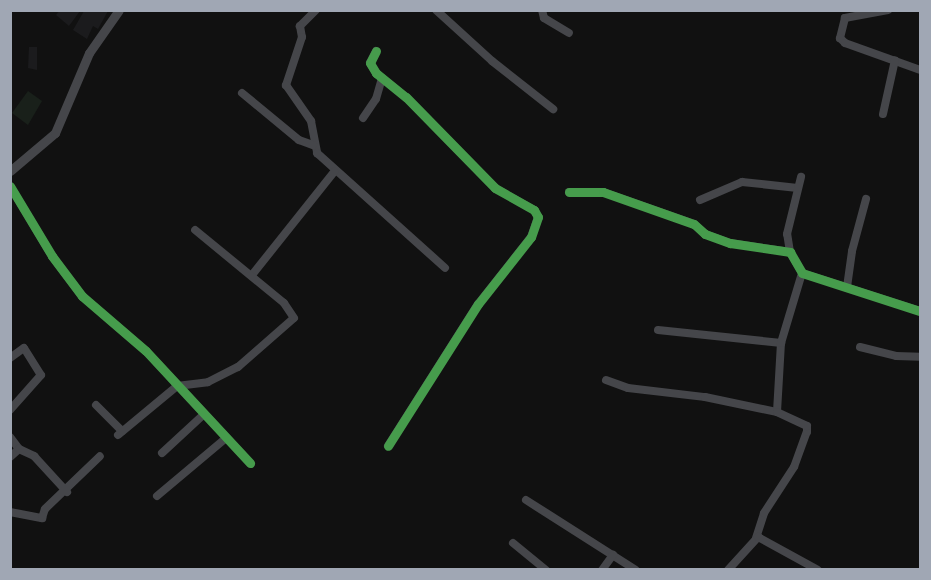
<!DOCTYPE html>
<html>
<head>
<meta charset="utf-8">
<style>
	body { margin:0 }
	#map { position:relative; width:931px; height:580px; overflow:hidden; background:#111; font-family:Poppins,sans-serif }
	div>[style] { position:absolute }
	.built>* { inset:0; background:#1b1b1d }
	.green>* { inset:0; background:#19201a }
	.minor>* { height:8px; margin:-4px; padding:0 4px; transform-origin:4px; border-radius:4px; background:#45464a }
	.tertiary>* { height:9px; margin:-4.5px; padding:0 4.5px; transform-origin:4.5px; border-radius:4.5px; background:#45464a }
	.cycleway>* { height:9px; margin:-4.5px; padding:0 4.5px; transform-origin:4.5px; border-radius:4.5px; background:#469c4c }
	span { translate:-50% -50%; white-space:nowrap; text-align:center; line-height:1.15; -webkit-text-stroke:5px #0b0b0d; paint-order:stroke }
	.frame { position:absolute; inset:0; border:12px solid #a0a7b4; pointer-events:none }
</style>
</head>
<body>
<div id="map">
	<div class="built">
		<div style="clip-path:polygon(59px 11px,59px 10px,80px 11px,69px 26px,56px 15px)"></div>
		<div style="clip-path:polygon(84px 11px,108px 11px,98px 29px,93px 26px,87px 39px,73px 30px)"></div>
		<div style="clip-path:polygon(29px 47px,37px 47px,37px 70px,28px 68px)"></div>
	</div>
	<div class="green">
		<div style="clip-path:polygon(28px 91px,42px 101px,28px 125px,12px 113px)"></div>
	</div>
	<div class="minor">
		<div style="left:316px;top:10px;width:23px;rotate:135deg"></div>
		<div style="left:300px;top:26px;width:11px;rotate:80deg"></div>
		<div style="left:302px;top:37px;width:51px;rotate:108.4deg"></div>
		<div style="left:286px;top:85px;width:44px;rotate:55.2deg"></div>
		<div style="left:311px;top:121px;width:33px;rotate:79deg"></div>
		<div style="left:317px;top:153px;width:172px;rotate:41.9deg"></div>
		<div style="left:436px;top:10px;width:76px;rotate:42.3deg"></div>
		<div style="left:492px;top:61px;width:78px;rotate:38.2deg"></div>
		<div style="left:542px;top:10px;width:8px;rotate:76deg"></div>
		<div style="left:544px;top:18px;width:29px;rotate:31deg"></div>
		<div style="left:888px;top:10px;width:44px;rotate:169.5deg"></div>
		<div style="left:845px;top:18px;width:21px;rotate:104deg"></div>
		<div style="left:840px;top:38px;width:7px;rotate:45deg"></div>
		<div style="left:845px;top:43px;width:80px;rotate:19.8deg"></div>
		<div style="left:376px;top:51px;width:13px;rotate:117deg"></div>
		<div style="left:370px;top:63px;width:12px;rotate:59deg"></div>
		<div style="left:376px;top:73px;width:38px;rotate:39deg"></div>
		<div style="left:406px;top:97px;width:127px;rotate:45.6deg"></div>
		<div style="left:495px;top:188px;width:45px;rotate:29.4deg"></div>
		<div style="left:534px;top:210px;width:8px;rotate:60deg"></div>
		<div style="left:538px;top:217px;width:21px;rotate:109deg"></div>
		<div style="left:531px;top:237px;width:85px;rotate:128.3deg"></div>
		<div style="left:478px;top:304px;width:168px;rotate:122.4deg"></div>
		<div style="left:242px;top:93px;width:74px;rotate:39.5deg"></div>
		<div style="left:299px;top:140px;width:15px;rotate:20deg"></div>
		<div style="left:883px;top:114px;width:55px;rotate:-77.5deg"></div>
		<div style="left:363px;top:118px;width:23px;rotate:-56deg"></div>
		<div style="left:376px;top:99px;width:22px;rotate:-74deg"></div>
		<div style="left:10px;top:186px;width:82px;rotate:59deg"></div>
		<div style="left:52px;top:256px;width:50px;rotate:53.1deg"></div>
		<div style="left:82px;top:296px;width:84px;rotate:40.7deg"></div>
		<div style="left:146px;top:351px;width:153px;rotate:47.1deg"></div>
		<div style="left:569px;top:192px;width:34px"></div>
		<div style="left:603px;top:192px;width:96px;rotate:19.4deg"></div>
		<div style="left:694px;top:224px;width:15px;rotate:42deg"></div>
		<div style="left:705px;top:234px;width:27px;rotate:20deg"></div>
		<div style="left:730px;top:243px;width:61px;rotate:8.5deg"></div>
		<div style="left:790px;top:252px;width:24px;rotate:60deg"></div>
		<div style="left:802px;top:273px;width:124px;rotate:17.9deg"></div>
		<div style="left:700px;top:200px;width:46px;rotate:-23.2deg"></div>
		<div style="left:742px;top:182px;width:56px;rotate:6.1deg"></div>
		<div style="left:790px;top:252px;width:18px;rotate:-99deg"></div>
		<div style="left:787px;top:234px;width:59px;rotate:-76.2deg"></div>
		<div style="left:252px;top:275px;width:132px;rotate:-51.5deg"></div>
		<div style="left:847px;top:287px;width:36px;rotate:-82deg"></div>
		<div style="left:852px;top:251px;width:54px;rotate:-74.9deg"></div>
		<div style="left:658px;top:330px;width:124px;rotate:6deg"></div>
		<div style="left:860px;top:347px;width:37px;rotate:14deg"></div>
		<div style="left:896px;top:356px;width:24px;rotate:2deg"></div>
		<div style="left:10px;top:358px;width:17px;rotate:-36deg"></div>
		<div style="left:24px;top:348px;width:32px;rotate:58deg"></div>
		<div style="left:41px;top:375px;width:47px;rotate:131.5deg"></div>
		<div style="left:606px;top:380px;width:23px;rotate:20deg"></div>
		<div style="left:628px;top:388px;width:78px;rotate:6.7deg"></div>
		<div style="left:705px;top:397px;width:74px;rotate:11.8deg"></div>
		<div style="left:777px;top:412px;width:69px;rotate:-86.7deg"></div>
		<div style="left:781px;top:343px;width:73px;rotate:-73.3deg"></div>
		<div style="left:96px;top:405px;width:37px;rotate:45deg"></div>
		<div style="left:118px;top:435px;width:77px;rotate:-39.7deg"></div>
		<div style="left:177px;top:386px;width:31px;rotate:-7deg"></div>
		<div style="left:208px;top:382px;width:34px;rotate:-27deg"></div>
		<div style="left:238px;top:367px;width:74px;rotate:-41.2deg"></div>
		<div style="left:294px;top:318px;width:18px;rotate:-124deg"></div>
		<div style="left:284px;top:303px;width:115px;rotate:-140.6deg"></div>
		<div style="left:10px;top:437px;width:15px;rotate:53deg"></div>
		<div style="left:19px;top:449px;width:12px;rotate:138deg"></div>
		<div style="left:19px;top:449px;width:17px;rotate:25deg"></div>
		<div style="left:34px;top:456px;width:49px;rotate:47.5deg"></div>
		<div style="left:162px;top:453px;width:54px;rotate:-42.8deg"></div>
		<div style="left:157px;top:496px;width:89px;rotate:-40deg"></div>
		<div style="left:526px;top:500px;width:130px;rotate:32.5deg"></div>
		<div style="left:10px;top:512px;width:33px;rotate:11deg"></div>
		<div style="left:42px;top:518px;width:9px;rotate:-72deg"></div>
		<div style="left:45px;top:509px;width:76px;rotate:-43.9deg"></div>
		<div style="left:756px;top:538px;width:26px;rotate:-72deg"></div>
		<div style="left:764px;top:513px;width:55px;rotate:-56.9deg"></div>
		<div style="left:794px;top:467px;width:37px;rotate:-70deg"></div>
		<div style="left:807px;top:432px;width:6px;rotate:-90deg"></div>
		<div style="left:807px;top:426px;width:33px;rotate:-155deg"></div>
		<div style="left:513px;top:543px;width:43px;rotate:39.3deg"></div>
		<div style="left:602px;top:570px;width:19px;rotate:-54deg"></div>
		<div style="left:728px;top:570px;width:45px;rotate:-47.7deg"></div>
		<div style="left:758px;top:537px;width:68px;rotate:28.8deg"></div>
	</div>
	<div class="tertiary">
		<div style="left:10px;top:171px;width:59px;rotate:-40.2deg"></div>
		<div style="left:55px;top:133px;width:87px;rotate:-67deg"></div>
		<div style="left:89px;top:53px;width:52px;rotate:-55.1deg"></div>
	</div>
	<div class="cycleway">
		<div style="left:376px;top:51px;width:13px;rotate:117deg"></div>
		<div style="left:370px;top:63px;width:12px;rotate:59deg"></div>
		<div style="left:376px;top:73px;width:38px;rotate:39deg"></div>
		<div style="left:406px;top:97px;width:127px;rotate:45.6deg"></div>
		<div style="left:495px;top:188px;width:45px;rotate:29.4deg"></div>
		<div style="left:534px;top:210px;width:8px;rotate:60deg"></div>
		<div style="left:538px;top:217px;width:21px;rotate:109deg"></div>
		<div style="left:531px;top:237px;width:85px;rotate:128.3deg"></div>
		<div style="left:478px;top:304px;width:168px;rotate:122.4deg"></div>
		<div style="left:10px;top:186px;width:82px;rotate:59deg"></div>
		<div style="left:52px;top:256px;width:50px;rotate:53.1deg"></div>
		<div style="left:82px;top:296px;width:84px;rotate:40.7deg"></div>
		<div style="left:146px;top:351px;width:153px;rotate:47.1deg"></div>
		<div style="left:569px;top:192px;width:34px"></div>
		<div style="left:603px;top:192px;width:96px;rotate:19.4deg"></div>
		<div style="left:694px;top:224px;width:15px;rotate:42deg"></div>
		<div style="left:705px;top:234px;width:27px;rotate:20deg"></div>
		<div style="left:730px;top:243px;width:61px;rotate:8.5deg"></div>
		<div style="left:790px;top:252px;width:24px;rotate:60deg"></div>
		<div style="left:802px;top:273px;width:124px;rotate:17.9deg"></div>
	</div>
	<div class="frame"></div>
</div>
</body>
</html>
